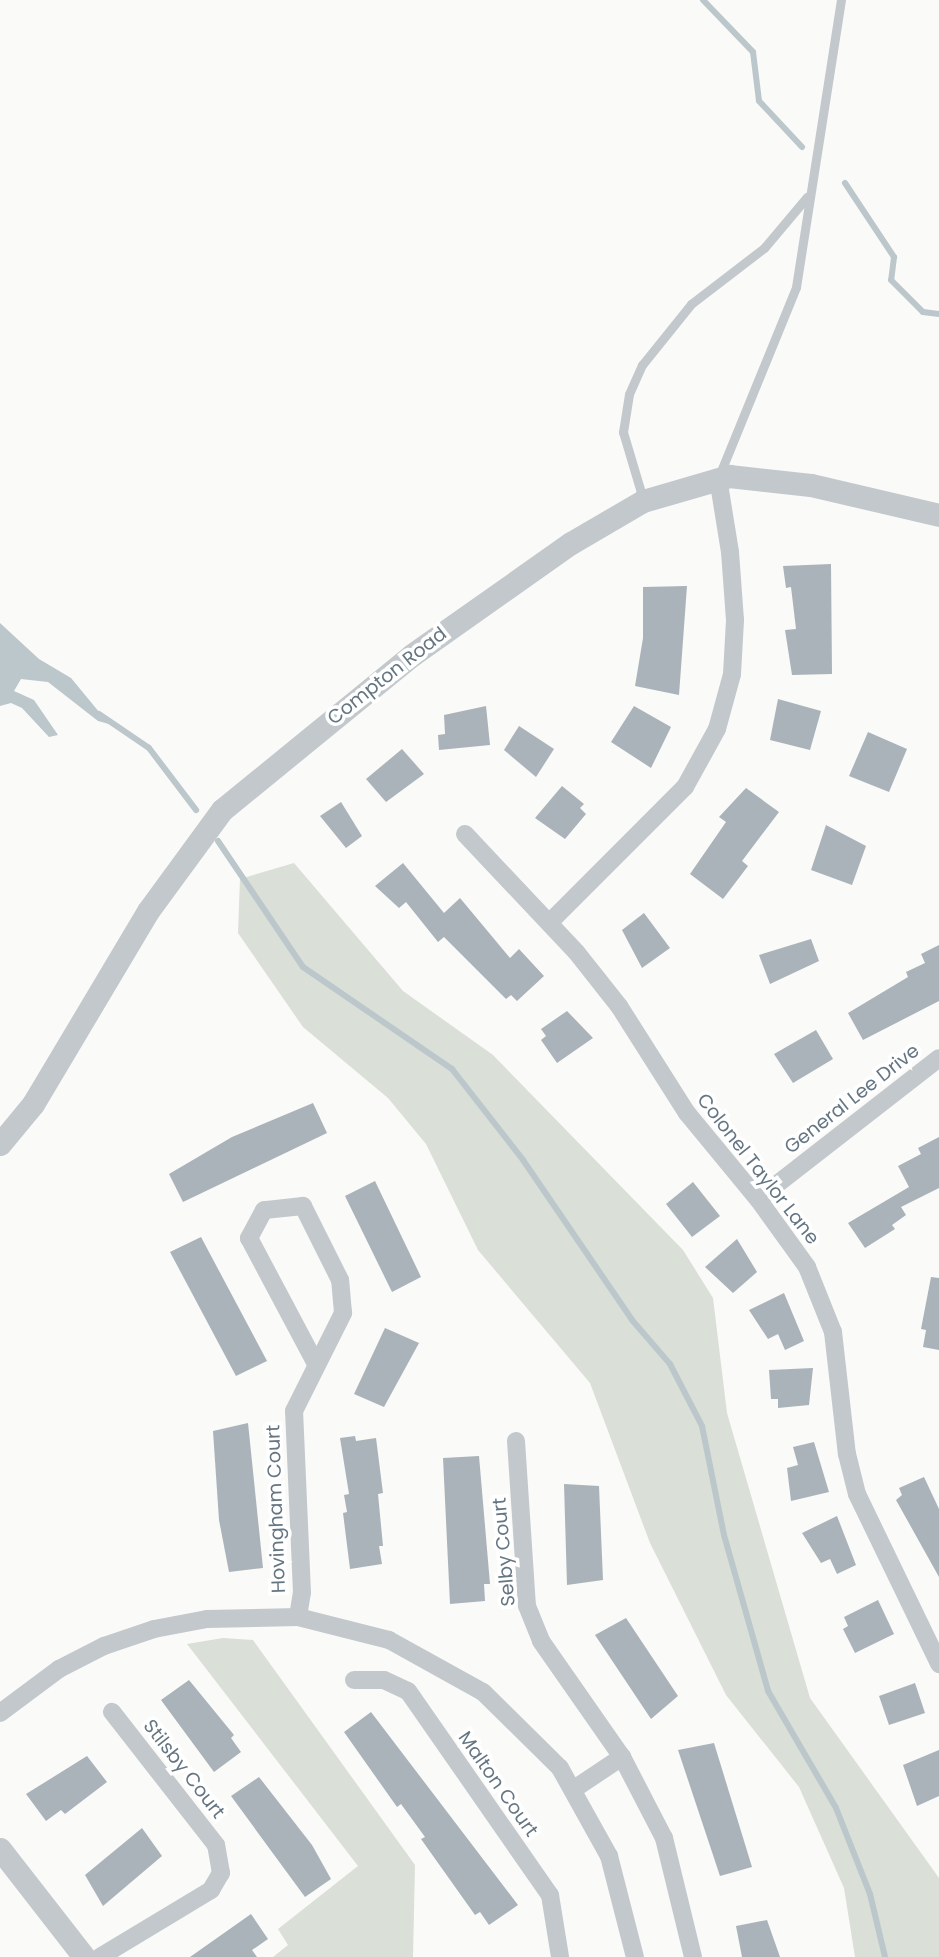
<!DOCTYPE html>
<html>
<head>
<meta charset="utf-8">
<style>
	body { margin:0 }
	#map { position:relative; width:939px; height:1957px; overflow:hidden; background:#fafaf8; font-family:Poppins,sans-serif }
	div>[style] { position:absolute }
	.green>* { inset:0; background:#dadfd7 }
	.water>* { inset:0; background:#bbc7cb }
	.stream>* { height:6px; margin:-3px; padding:0 3px; transform-origin:3px; border-radius:3px; background:#bbc7cb }
	.building>* { inset:0; background:#aab3b9 }
	.service>* { height:9px; margin:-4.5px; padding:0 4.5px; transform-origin:4.5px; border-radius:4.5px; background:#c3c8cc }
	.minor>* { height:18px; margin:-9px; padding:0 9px; transform-origin:9px; border-radius:9px; background:#c3c8cc }
	.tertiary>* { height:23px; margin:-11.5px; padding:0 11.5px; transform-origin:11.5px; border-radius:11.5px; background:#c3c8cc }
	span { translate:-50% -50%; white-space:nowrap; text-align:center; line-height:1.15; -webkit-text-stroke:7px #fff; paint-order:stroke }
	.street-label { font-size:19px; color:#657683 }
</style>
</head>
<body>
<div id="map">
	<div class="green">
		<div style="clip-path:polygon(294px 863px,403px 991px,493px 1055px,683px 1250px,713px 1298px,727px 1413px,810px 1698px,939px 1878px,939px 1957px,855px 1957px,844px 1888px,799px 1787px,726px 1695px,650px 1543px,590px 1383px,478px 1250px,426px 1144px,388px 1098px,303px 1027px,238px 933px,240px 879px)"></div>
		<div style="clip-path:polygon(223px 1638px,253px 1640px,415px 1865px,413px 1957px,273px 1957px,288px 1945px,278px 1929px,358px 1866px,187px 1644px)"></div>
	</div>
	<div class="water">
		<div style="clip-path:polygon(0 623px,39px 659px,71px 678px,109px 724px,98px 721px,48px 682px,21px 679px,14px 691px,34px 700px,58px 735px,49px 737px,22px 708px,11px 703px,0 706px)"></div>
	</div>
	<div class="stream">
		<div style="left:703px;top:0;width:72px;rotate:46.1deg"></div>
		<div style="left:753px;top:52px;width:49px;rotate:83deg"></div>
		<div style="left:759px;top:101px;width:63px;rotate:46.9deg"></div>
		<div style="left:845px;top:183px;width:89px;rotate:56.5deg"></div>
		<div style="left:894px;top:257px;width:23px;rotate:97deg"></div>
		<div style="left:891px;top:280px;width:45px;rotate:45deg"></div>
		<div style="left:923px;top:312px;width:16px;rotate:7deg"></div>
		<div style="left:99px;top:714px;width:60px;rotate:34.2deg"></div>
		<div style="left:149px;top:748px;width:78px;rotate:52.8deg"></div>
		<div style="left:218px;top:841px;width:152px;rotate:56deg"></div>
		<div style="left:303px;top:967px;width:181px;rotate:34.4deg"></div>
		<div style="left:452px;top:1069px;width:115px;rotate:52deg"></div>
		<div style="left:523px;top:1160px;width:194px;rotate:55.7deg"></div>
		<div style="left:632px;top:1320px;width:58px;rotate:49.2deg"></div>
		<div style="left:670px;top:1364px;width:70px;rotate:62.7deg"></div>
		<div style="left:702px;top:1426px;width:111px;rotate:78.6deg"></div>
		<div style="left:724px;top:1535px;width:162px;rotate:74.2deg"></div>
		<div style="left:768px;top:1691px;width:135px;rotate:59.8deg"></div>
		<div style="left:836px;top:1808px;width:92px;rotate:68.4deg"></div>
		<div style="left:870px;top:1894px;width:65px;rotate:76.6deg"></div>
	</div>
	<div class="building">
		<div style="clip-path:polygon(831px 564px,832px 674px,792px 675px,785px 630px,796px 629px,791px 587px,786px 588px,783px 566px)"></div>
		<div style="clip-path:polygon(687px 586px,679px 695px,635px 686px,643px 638px,643px 587px)"></div>
		<div style="clip-path:polygon(778px 699px,821px 711px,810px 750px,770px 740px)"></div>
		<div style="clip-path:polygon(486px 706px,490px 745px,439px 750px,438px 735px,445px 734px,444px 715px)"></div>
		<div style="clip-path:polygon(634px 706px,671px 727px,651px 768px,611px 742px)"></div>
		<div style="clip-path:polygon(519px 726px,554px 749px,536px 777px,504px 750px)"></div>
		<div style="clip-path:polygon(868px 732px,907px 749px,889px 792px,849px 776px)"></div>
		<div style="clip-path:polygon(402px 749px,424px 774px,386px 802px,366px 779px)"></div>
		<div style="clip-path:polygon(562px 786px,584px 804px,580px 808px,586px 814px,565px 839px,535px 818px)"></div>
		<div style="clip-path:polygon(746px 788px,779px 812px,742px 861px,748px 866px,723px 899px,690px 874px,726px 822px,719px 817px)"></div>
		<div style="clip-path:polygon(341px 802px,362px 836px,346px 848px,320px 816px)"></div>
		<div style="clip-path:polygon(826px 825px,866px 846px,852px 885px,811px 870px)"></div>
		<div style="clip-path:polygon(403px 863px,444px 913px,460px 898px,510px 958px,519px 949px,544px 976px,517px 1001px,511px 995px,506px 999px,444px 937px,438px 942px,406px 902px,399px 908px,375px 886px)"></div>
		<div style="clip-path:polygon(644px 913px,670px 948px,642px 968px,622px 930px)"></div>
		<div style="clip-path:polygon(811px 939px,819px 961px,770px 984px,759px 955px)"></div>
		<div style="clip-path:polygon(939px 945px,939px 1001px,863px 1040px,848px 1013px,908px 977px,906px 972px,925px 963px,921px 954px)"></div>
		<div style="clip-path:polygon(567px 1011px,593px 1038px,557px 1063px,541px 1040px,546px 1036px,541px 1029px)"></div>
		<div style="clip-path:polygon(816px 1030px,833px 1059px,793px 1083px,774px 1054px)"></div>
		<div style="clip-path:polygon(313px 1103px,327px 1133px,183px 1202px,169px 1174px,232px 1137px)"></div>
		<div style="clip-path:polygon(939px 1137px,939px 1188px,901px 1207px,906px 1215px,892px 1225px,895px 1229px,865px 1248px,848px 1223px,909px 1187px,898px 1166px,921px 1154px,918px 1148px)"></div>
		<div style="clip-path:polygon(375px 1181px,421px 1277px,392px 1292px,345px 1196px)"></div>
		<div style="clip-path:polygon(693px 1182px,720px 1216px,692px 1237px,666px 1204px)"></div>
		<div style="clip-path:polygon(201px 1237px,267px 1361px,236px 1376px,170px 1252px)"></div>
		<div style="clip-path:polygon(737px 1239px,757px 1272px,733px 1293px,705px 1267px)"></div>
		<div style="clip-path:polygon(931px 1277px,939px 1278px,939px 1350px,923px 1347px,926px 1330px,921px 1329px)"></div>
		<div style="clip-path:polygon(784px 1293px,804px 1341px,785px 1350px,778px 1334px,768px 1339px,749px 1310px)"></div>
		<div style="clip-path:polygon(385px 1328px,419px 1343px,384px 1407px,354px 1394px)"></div>
		<div style="clip-path:polygon(813px 1368px,809px 1405px,778px 1408px,778px 1399px,771px 1399px,769px 1370px)"></div>
		<div style="clip-path:polygon(248px 1423px,263px 1568px,229px 1572px,219px 1520px,213px 1431px)"></div>
		<div style="clip-path:polygon(355px 1436px,356px 1441px,376px 1438px,383px 1493px,378px 1494px,383px 1546px,379px 1546px,382px 1564px,350px 1569px,343px 1513px,347px 1512px,344px 1495px,349px 1494px,340px 1438px)"></div>
		<div style="clip-path:polygon(814px 1442px,829px 1492px,791px 1501px,787px 1468px,798px 1465px,793px 1447px)"></div>
		<div style="clip-path:polygon(479px 1456px,490px 1584px,484px 1584px,485px 1601px,450px 1604px,443px 1458px)"></div>
		<div style="clip-path:polygon(924px 1477px,939px 1509px,939px 1577px,896px 1500px,902px 1495px,899px 1488px)"></div>
		<div style="clip-path:polygon(564px 1484px,599px 1486px,603px 1580px,567px 1585px)"></div>
		<div style="clip-path:polygon(837px 1516px,856px 1565px,837px 1574px,830px 1559px,821px 1563px,802px 1533px)"></div>
		<div style="clip-path:polygon(878px 1600px,894px 1634px,855px 1653px,843px 1629px,848px 1626px,844px 1617px)"></div>
		<div style="clip-path:polygon(626px 1618px,678px 1696px,651px 1719px,595px 1635px)"></div>
		<div style="clip-path:polygon(189px 1680px,234px 1735px,231px 1738px,241px 1752px,214px 1772px,161px 1700px)"></div>
		<div style="clip-path:polygon(915px 1683px,925px 1713px,889px 1725px,879px 1696px)"></div>
		<div style="clip-path:polygon(371px 1712px,518px 1905px,489px 1925px,480px 1912px,475px 1915px,421px 1839px,425px 1837px,401px 1804px,397px 1807px,344px 1732px)"></div>
		<div style="clip-path:polygon(714px 1743px,752px 1867px,720px 1876px,678px 1750px)"></div>
		<div style="clip-path:polygon(939px 1750px,939px 1796px,917px 1806px,903px 1765px)"></div>
		<div style="clip-path:polygon(87px 1756px,107px 1782px,65px 1814px,61px 1810px,46px 1821px,26px 1794px)"></div>
		<div style="clip-path:polygon(259px 1777px,312px 1845px,331px 1879px,305px 1897px,231px 1796px)"></div>
		<div style="clip-path:polygon(142px 1828px,162px 1856px,103px 1906px,85px 1875px)"></div>
		<div style="clip-path:polygon(251px 1914px,268px 1939px,252px 1950px,257px 1957px,190px 1957px)"></div>
		<div style="clip-path:polygon(767px 1920px,780px 1957px,742px 1957px,736px 1926px)"></div>
	</div>
	<div class="service">
		<div style="left:719px;top:476px;width:204px;rotate:-67.8deg"></div>
		<div style="left:796px;top:287px;width:291px;rotate:-81.1deg"></div>
		<div style="left:643px;top:499px;width:70px;rotate:-106.6deg"></div>
		<div style="left:623px;top:432px;width:38px;rotate:-81deg"></div>
		<div style="left:629px;top:394px;width:32px;rotate:-66deg"></div>
		<div style="left:642px;top:365px;width:78px;rotate:-51.2deg"></div>
		<div style="left:691px;top:304px;width:92px;rotate:-37.5deg"></div>
		<div style="left:764px;top:248px;width:67px;rotate:-49.9deg"></div>
	</div>
	<div class="minor">
		<div style="left:465px;top:834px;width:163px;rotate:46.7deg"></div>
		<div style="left:577px;top:953px;width:68px;rotate:51.6deg"></div>
		<div style="left:619px;top:1006px;width:127px;rotate:57.6deg"></div>
		<div style="left:687px;top:1113px;width:112px;rotate:50.5deg"></div>
		<div style="left:758px;top:1199px;width:84px;rotate:54.2deg"></div>
		<div style="left:807px;top:1267px;width:70px;rotate:68.2deg"></div>
		<div style="left:833px;top:1332px;width:123px;rotate:83.5deg"></div>
		<div style="left:847px;top:1454px;width:41px;rotate:76deg"></div>
		<div style="left:857px;top:1494px;width:189px;rotate:64.2deg"></div>
		<div style="left:549px;top:923px;width:192px;rotate:-45deg"></div>
		<div style="left:685px;top:787px;width:66px;rotate:-61.1deg"></div>
		<div style="left:717px;top:729px;width:57px;rotate:-74.7deg"></div>
		<div style="left:732px;top:674px;width:54px;rotate:-86.8deg"></div>
		<div style="left:735px;top:620px;width:68px;rotate:-94.2deg"></div>
		<div style="left:730px;top:552px;width:75px;rotate:-99.2deg"></div>
		<div style="left:758px;top:1199px;width:229px;rotate:-37.9deg"></div>
		<div style="left:516px;top:1441px;width:165px;rotate:86.2deg"></div>
		<div style="left:527px;top:1606px;width:38px;rotate:68deg"></div>
		<div style="left:541px;top:1641px;width:141px;rotate:55.1deg"></div>
		<div style="left:298px;top:1617px;width:24px;rotate:-81deg"></div>
		<div style="left:302px;top:1593px;width:182px;rotate:-92.5deg"></div>
		<div style="left:294px;top:1411px;width:110px;rotate:-63.4deg"></div>
		<div style="left:343px;top:1313px;width:33px;rotate:-95deg"></div>
		<div style="left:340px;top:1280px;width:83px;rotate:-116.6deg"></div>
		<div style="left:303px;top:1206px;width:39px;rotate:174deg"></div>
		<div style="left:264px;top:1210px;width:32px;rotate:118deg"></div>
		<div style="left:249px;top:1238px;width:140px;rotate:62deg"></div>
		<div style="left:354px;top:1680px;width:30px"></div>
		<div style="left:384px;top:1680px;width:26px;rotate:25deg"></div>
		<div style="left:408px;top:1691px;width:249px;rotate:55.2deg"></div>
		<div style="left:550px;top:1895px;width:63px;rotate:80.8deg"></div>
		<div style="left:0;top:1713px;width:74px;rotate:-36.7deg"></div>
		<div style="left:59px;top:1669px;width:51px;rotate:-27.1deg"></div>
		<div style="left:104px;top:1646px;width:53px;rotate:-18.8deg"></div>
		<div style="left:154px;top:1629px;width:54px;rotate:-10.7deg"></div>
		<div style="left:207px;top:1619px;width:91px;rotate:-1.3deg"></div>
		<div style="left:298px;top:1617px;width:94px;rotate:14.2deg"></div>
		<div style="left:389px;top:1640px;width:107px;rotate:29deg"></div>
		<div style="left:483px;top:1692px;width:108px;rotate:44.6deg"></div>
		<div style="left:560px;top:1768px;width:101px;rotate:60.9deg"></div>
		<div style="left:609px;top:1856px;width:104px;rotate:75.6deg"></div>
		<div style="left:574px;top:1789px;width:58px;rotate:-33.7deg"></div>
		<div style="left:622px;top:1757px;width:91px;rotate:62.6deg"></div>
		<div style="left:664px;top:1838px;width:122px;rotate:76.3deg"></div>
		<div style="left:100px;top:1957px;width:130px;rotate:-31.1deg"></div>
		<div style="left:211px;top:1890px;width:20px;rotate:-60deg"></div>
		<div style="left:221px;top:1873px;width:28px;rotate:-100deg"></div>
		<div style="left:216px;top:1845px;width:169px;rotate:-128deg"></div>
	</div>
	<div class="tertiary">
		<div style="left:0;top:1144px;width:52px;rotate:-50.5deg"></div>
		<div style="left:33px;top:1104px;width:225px;rotate:-59.2deg"></div>
		<div style="left:148px;top:911px;width:125px;rotate:-53.8deg"></div>
		<div style="left:222px;top:810px;width:245px;rotate:-39.2deg"></div>
		<div style="left:412px;top:655px;width:194px;rotate:-35.2deg"></div>
		<div style="left:571px;top:543px;width:83px;rotate:-30.3deg"></div>
		<div style="left:643px;top:501px;width:90px;rotate:-16.2deg"></div>
		<div style="left:729px;top:476px;width:82px;rotate:6.3deg"></div>
		<div style="left:811px;top:485px;width:131px;rotate:13.2deg"></div>
		<div style="left:0;top:1849px;width:137px;rotate:52.1deg"></div>
	</div>
	<div class="street-label">
		<span style="left:387px;top:676px;rotate:-38deg">Compton Road</span>
		<span style="left:852px;top:1099px;rotate:-38deg">General Lee Drive</span>
		<span style="left:758px;top:1169px;rotate:52deg">Colonel Taylor Lane</span>
		<span style="left:276px;top:1509px;rotate:-92deg">Hovingham Court</span>
		<span style="left:504px;top:1552px;rotate:-95deg">Selby Court</span>
		<span style="left:184px;top:1769px;rotate:52deg">Stilsby Court</span>
		<span style="left:498px;top:1784px;rotate:55deg">Malton Court</span>
	</div>
</div>
</body>
</html>
